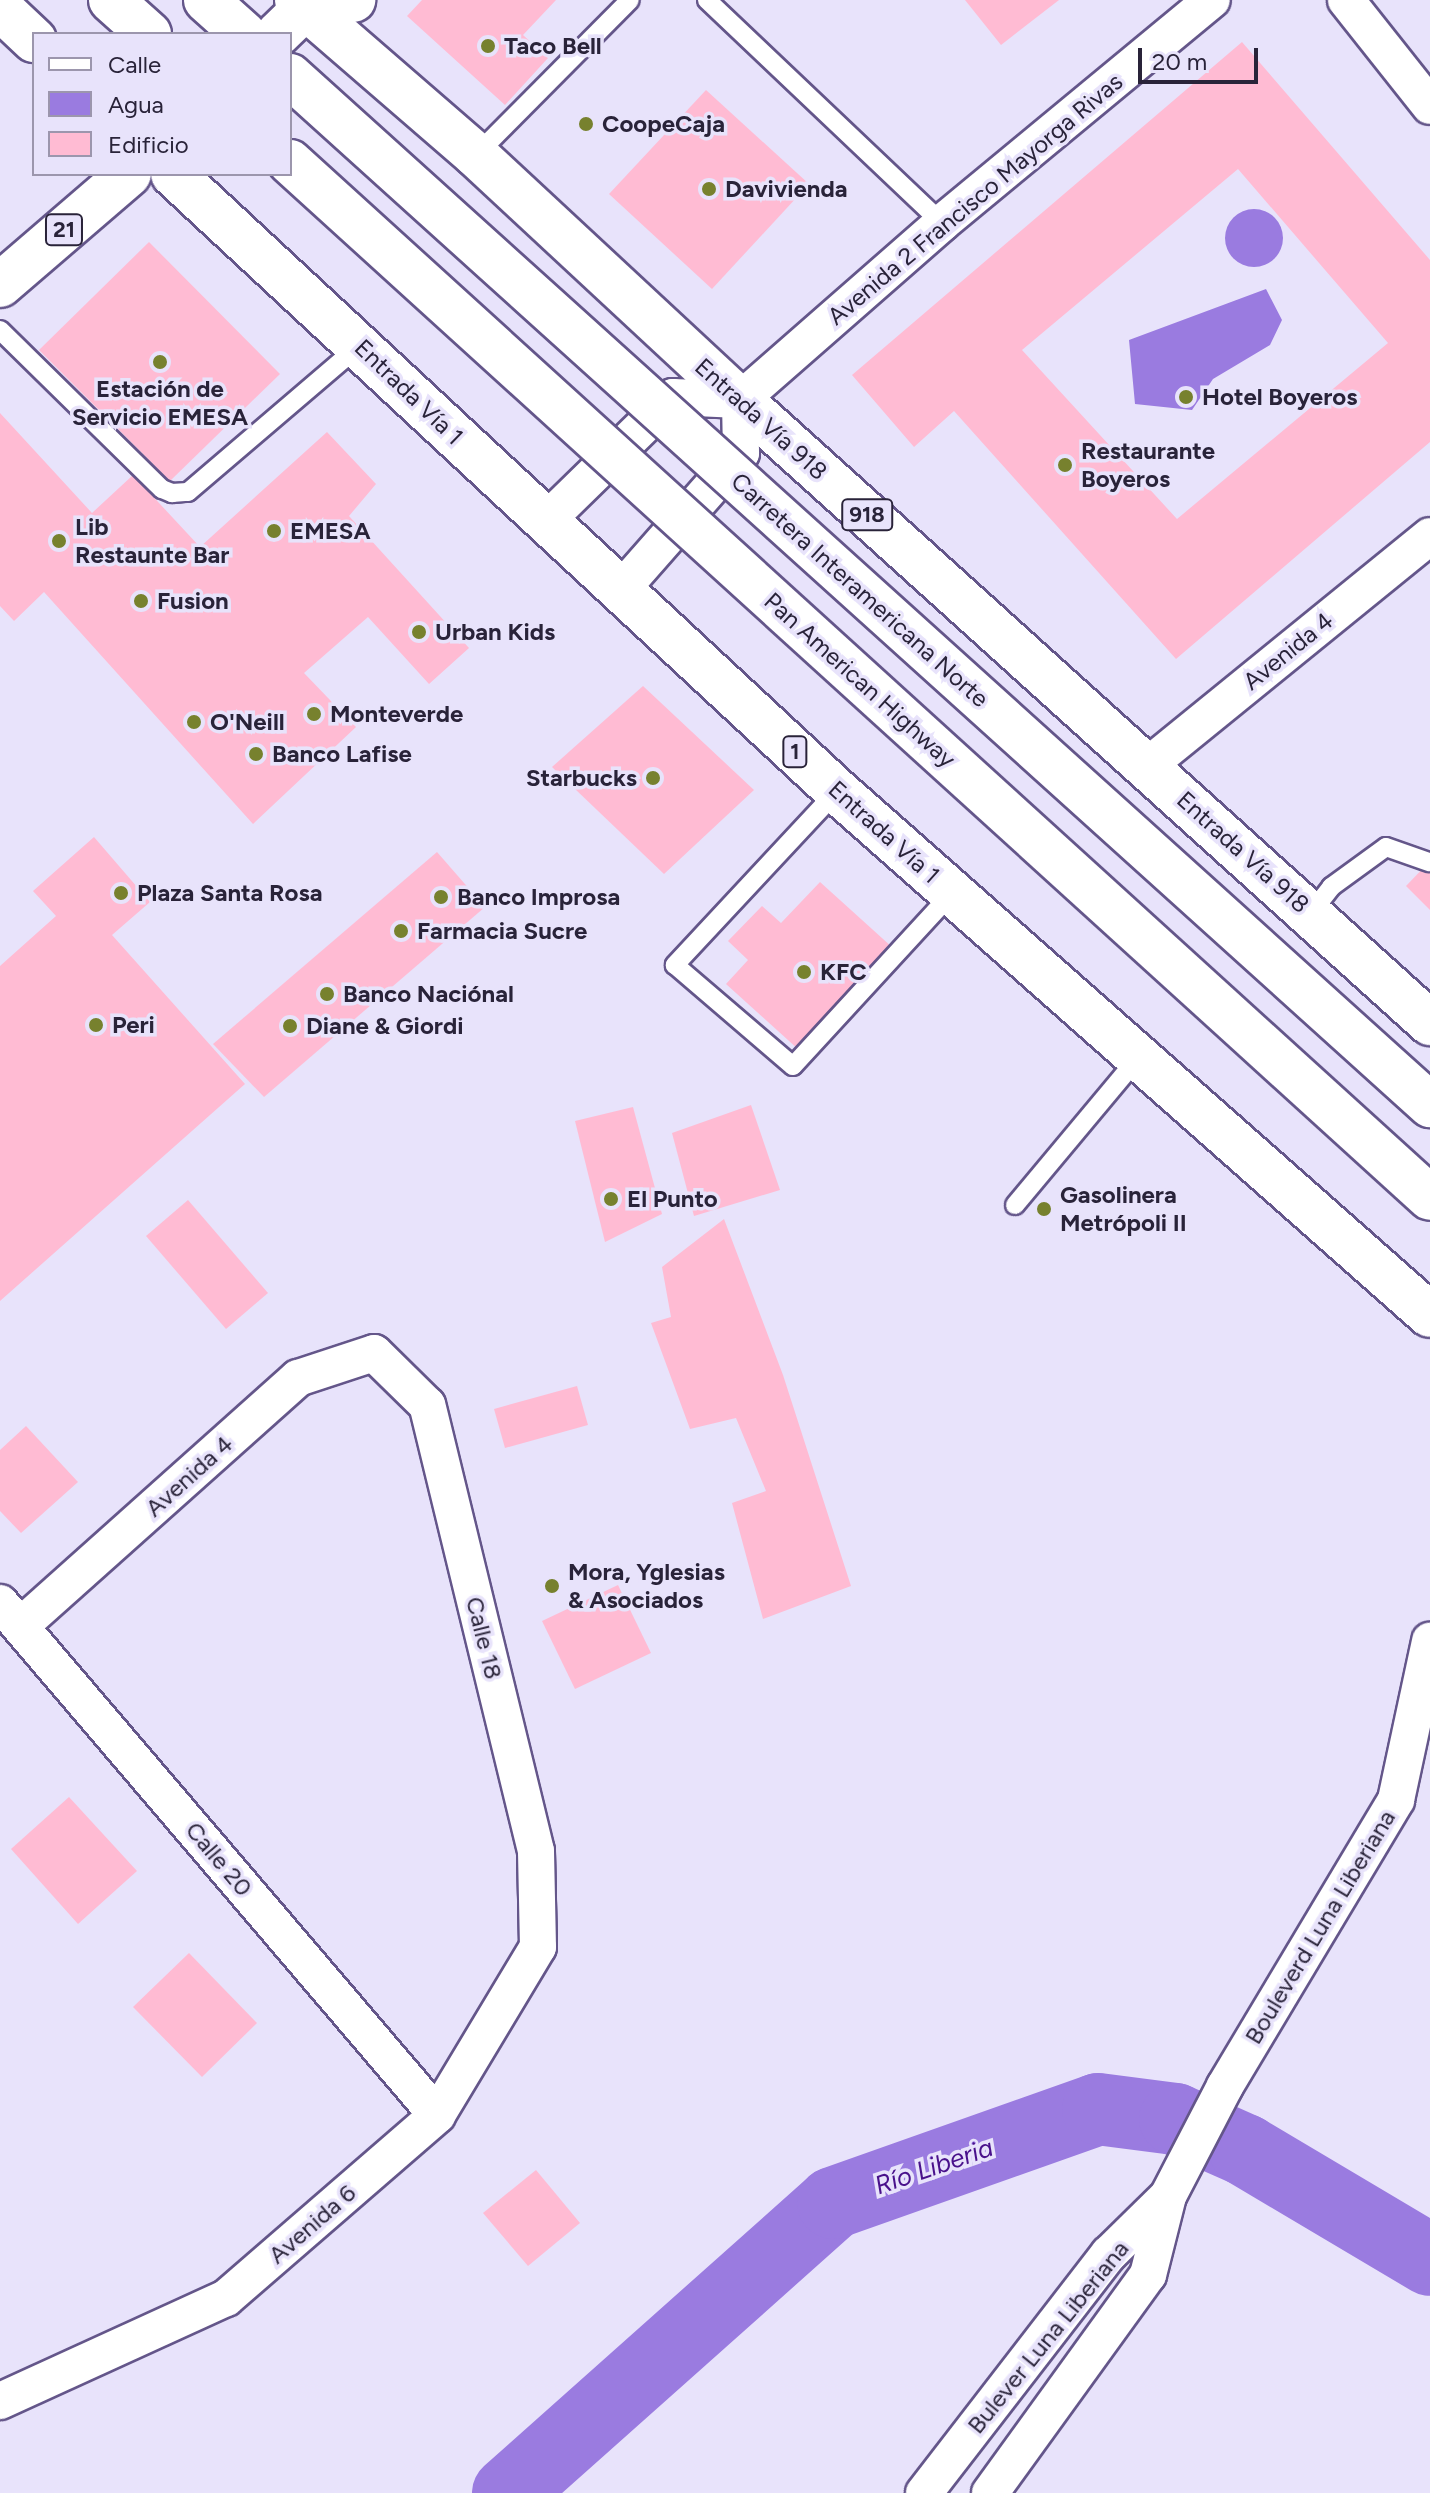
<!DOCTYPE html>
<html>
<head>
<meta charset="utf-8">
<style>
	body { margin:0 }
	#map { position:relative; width:1430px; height:2493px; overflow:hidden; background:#e8e3fb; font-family:Figtree,sans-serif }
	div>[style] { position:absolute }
	.water>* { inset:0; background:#9a7be0 }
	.round { border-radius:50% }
	.river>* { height:72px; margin:-36px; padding:0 36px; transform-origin:36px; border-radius:36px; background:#9a7be0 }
	.building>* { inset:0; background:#ffbbd3 }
	.roads { filter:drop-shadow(2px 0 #64568a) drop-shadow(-2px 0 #64568a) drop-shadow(0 2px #64568a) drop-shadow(0 -2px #64568a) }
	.service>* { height:18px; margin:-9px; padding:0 9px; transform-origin:9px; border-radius:9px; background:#fff }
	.minor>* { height:36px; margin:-18px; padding:0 18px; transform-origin:18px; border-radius:18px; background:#fff }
	.tertiary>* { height:44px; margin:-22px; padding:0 22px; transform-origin:22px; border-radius:22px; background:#fff }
	.primary>* { height:44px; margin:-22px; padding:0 22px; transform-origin:22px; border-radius:22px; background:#fff }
	.trunk>* { height:44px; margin:-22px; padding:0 22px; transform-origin:22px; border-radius:22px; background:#fff }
	.bridges { filter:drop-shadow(2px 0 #64568a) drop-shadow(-2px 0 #64568a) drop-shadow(0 2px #64568a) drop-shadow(0 -2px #64568a) }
	.trunk-bridge>* { height:44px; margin:-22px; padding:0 22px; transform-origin:22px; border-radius:22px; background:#fff }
	.dots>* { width:22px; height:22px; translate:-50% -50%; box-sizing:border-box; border:4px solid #e8e3fb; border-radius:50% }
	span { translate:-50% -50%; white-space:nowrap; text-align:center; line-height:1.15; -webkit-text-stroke:7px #e8e3fb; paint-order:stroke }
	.shield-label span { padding:2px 6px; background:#e8e3fb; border:2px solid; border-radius:6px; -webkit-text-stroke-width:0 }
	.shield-label { font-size:22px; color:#292339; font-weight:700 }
	.poi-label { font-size:24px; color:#292339; font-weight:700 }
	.left { translate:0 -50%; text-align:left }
	.right { translate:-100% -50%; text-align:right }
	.street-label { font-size:24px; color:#292339 }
	.water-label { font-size:26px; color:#49118b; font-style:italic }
	.legend { position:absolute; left:32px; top:32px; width:260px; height:144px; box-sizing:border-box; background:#e8e3fb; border:2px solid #9c96ad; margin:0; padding:10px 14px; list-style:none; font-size:24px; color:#292339 }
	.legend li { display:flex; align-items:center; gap:16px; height:40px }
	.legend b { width:40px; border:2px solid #9c96ad }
	.scale { position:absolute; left:1138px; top:48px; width:120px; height:36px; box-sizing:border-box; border:4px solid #292339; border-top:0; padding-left:10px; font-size:24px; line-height:28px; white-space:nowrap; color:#292339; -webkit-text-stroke:6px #e8e3fb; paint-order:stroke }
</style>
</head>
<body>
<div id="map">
	<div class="water">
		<div class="round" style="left:1225px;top:209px;width:58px;height:58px"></div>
		<div style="clip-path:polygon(1266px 289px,1282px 320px,1270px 345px,1213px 379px,1192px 410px,1135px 404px,1129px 340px)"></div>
	</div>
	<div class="river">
		<div style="left:508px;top:2493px;width:436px;rotate:-41.7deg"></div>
		<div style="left:833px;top:2203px;width:281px;rotate:-19.5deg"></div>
		<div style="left:1098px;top:2109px;width:78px;rotate:7.4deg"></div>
		<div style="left:1175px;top:2119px;width:77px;rotate:23.9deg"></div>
		<div style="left:1245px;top:2150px;width:215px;rotate:30.7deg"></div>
	</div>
	<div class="building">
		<div style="clip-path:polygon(422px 0,556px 0,523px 35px,548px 58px,505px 105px,407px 16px)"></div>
		<div style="clip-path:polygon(965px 0,1059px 0,1001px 45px)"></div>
		<div style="clip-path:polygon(evenodd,1242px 42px,1430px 260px,1430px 442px,1176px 659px,954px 411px,914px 447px,852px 375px,1242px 42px,1238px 169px,1388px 343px,1177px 519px,1022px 350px,1238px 169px)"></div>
		<div style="clip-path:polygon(706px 90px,809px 184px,712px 289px,609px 194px)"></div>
		<div style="clip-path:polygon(149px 242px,280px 374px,170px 481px,39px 350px)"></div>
		<div style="clip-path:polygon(0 413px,92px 513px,133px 475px,200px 547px,327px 432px,376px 484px,349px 516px,469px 648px,429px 684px,368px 617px,304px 673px,356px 727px,253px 824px,44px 592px,14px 621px,0 606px)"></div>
		<div style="clip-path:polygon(643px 686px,754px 790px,664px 874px,552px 767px)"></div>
		<div style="clip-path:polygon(94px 837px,150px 902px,112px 935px,245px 1084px,0 1301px,0 966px,56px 916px,33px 891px)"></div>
		<div style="clip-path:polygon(437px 852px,485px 907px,264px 1097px,213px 1044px)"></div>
		<div style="clip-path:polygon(1430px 861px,1430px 910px,1406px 886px)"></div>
		<div style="clip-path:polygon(820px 882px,893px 948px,799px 1050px,726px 984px,748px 960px,728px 941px,762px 906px,781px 923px)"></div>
		<div style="clip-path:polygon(751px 1105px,780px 1190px,694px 1216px,672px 1133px)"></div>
		<div style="clip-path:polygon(633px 1107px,662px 1214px,605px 1242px,575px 1121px)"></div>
		<div style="clip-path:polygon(188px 1200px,268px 1293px,226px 1329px,146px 1236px)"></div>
		<div style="clip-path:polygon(724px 1219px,783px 1375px,851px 1586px,763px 1619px,732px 1503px,766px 1491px,736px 1418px,690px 1429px,651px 1323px,671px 1317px,662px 1267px)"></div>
		<div style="clip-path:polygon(577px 1386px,588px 1425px,505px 1448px,494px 1409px)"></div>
		<div style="clip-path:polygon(26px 1426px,78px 1482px,21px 1533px,0 1511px,0 1450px)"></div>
		<div style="clip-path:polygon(618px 1585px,651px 1653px,575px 1689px,542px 1621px)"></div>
		<div style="clip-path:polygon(69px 1797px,137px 1871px,78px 1924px,11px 1849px)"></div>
		<div style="clip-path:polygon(189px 1953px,257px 2023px,202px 2077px,133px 2007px)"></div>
		<div style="clip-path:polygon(536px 2170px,580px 2223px,528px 2266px,483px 2213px)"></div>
	</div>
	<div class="roads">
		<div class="service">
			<div style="left:707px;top:0;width:324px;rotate:43.5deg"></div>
			<div style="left:476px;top:155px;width:218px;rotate:-45.2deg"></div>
			<div style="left:0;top:330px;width:227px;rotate:44.5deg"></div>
			<div style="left:162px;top:489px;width:11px;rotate:22deg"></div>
			<div style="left:172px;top:493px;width:16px;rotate:-4deg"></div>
			<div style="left:188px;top:492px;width:223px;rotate:-40.5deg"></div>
			<div style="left:837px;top:791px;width:238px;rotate:133deg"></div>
			<div style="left:675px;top:965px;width:155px;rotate:40.6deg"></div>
			<div style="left:793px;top:1066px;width:235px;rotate:-47.4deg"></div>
			<div style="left:1311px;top:913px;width:33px;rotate:-52deg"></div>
			<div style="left:1331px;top:887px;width:68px;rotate:-36deg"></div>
			<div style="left:1386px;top:847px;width:46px;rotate:19.2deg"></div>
			<div style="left:1015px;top:1205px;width:190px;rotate:-50.1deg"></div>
		</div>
		<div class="minor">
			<div style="left:1346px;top:0;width:135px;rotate:51.6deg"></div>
			<div style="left:740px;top:400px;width:269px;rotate:-41.2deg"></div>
			<div style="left:942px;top:223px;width:350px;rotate:-39.6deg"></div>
			<div style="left:545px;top:522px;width:179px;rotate:-44.3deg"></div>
			<div style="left:673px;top:397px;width:67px;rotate:2.6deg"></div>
			<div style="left:619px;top:592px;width:185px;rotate:-48.7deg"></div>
			<div style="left:741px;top:453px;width:53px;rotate:-91.1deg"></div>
			<div style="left:1146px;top:767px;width:366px;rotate:-39.1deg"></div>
			<div style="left:0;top:1603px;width:673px;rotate:49.52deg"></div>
			<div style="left:0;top:2401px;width:248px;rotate:-24.5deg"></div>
			<div style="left:226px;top:2298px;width:279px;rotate:-40.9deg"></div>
			<div style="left:437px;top:2115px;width:196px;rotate:-59deg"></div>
			<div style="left:538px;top:1947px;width:96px;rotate:-91.2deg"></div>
			<div style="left:536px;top:1851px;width:459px;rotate:-103.7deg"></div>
			<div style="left:427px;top:1405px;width:74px;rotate:-135.5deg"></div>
			<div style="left:374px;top:1353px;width:80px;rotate:161.8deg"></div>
			<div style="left:298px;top:1378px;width:372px;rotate:138.2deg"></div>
			<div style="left:924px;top:2493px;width:302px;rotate:-52.3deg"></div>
			<div style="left:1109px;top:2254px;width:80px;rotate:-44.5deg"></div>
			<div style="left:990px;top:2493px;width:269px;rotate:-54.1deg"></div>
			<div style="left:1148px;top:2275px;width:81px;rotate:-75.8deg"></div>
			<div style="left:1168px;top:2196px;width:124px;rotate:-62.6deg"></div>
			<div style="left:1225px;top:2086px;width:333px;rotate:-59.1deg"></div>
			<div style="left:1396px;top:1800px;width:163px;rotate:-77.9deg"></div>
		</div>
		<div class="tertiary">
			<div style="left:306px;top:0;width:8px;rotate:97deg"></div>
			<div style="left:305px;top:8px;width:49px;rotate:-9.5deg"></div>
		</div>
		<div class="primary">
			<div style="left:297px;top:0;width:237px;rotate:40.9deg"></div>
			<div style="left:476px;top:155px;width:360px;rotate:42.9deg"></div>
			<div style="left:740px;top:400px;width:930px;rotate:42.08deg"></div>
			<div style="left:0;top:8px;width:47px;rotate:43.3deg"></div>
			<div style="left:278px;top:34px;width:37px;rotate:-44deg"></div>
			<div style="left:173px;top:174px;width:906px;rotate:42.9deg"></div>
			<div style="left:837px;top:791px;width:791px;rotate:41.47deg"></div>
			<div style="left:0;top:285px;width:170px;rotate:-40.7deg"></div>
		</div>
		<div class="trunk">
			<div style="left:111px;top:0;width:51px;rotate:41.8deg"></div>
			<div style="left:206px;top:0;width:51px;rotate:41.8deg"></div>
		</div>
	</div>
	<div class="bridges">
		<div class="trunk-bridge">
			<div style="left:290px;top:76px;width:1536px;rotate:42.07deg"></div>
			<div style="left:290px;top:162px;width:1540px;rotate:42.26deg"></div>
		</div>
	</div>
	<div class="dots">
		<div style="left:488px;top:46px;background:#77812e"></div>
		<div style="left:586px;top:124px;background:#77812e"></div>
		<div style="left:709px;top:189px;background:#77812e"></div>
		<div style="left:160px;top:362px;background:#77812e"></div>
		<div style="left:1186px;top:397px;background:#77812e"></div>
		<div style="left:1065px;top:465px;background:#77812e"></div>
		<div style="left:274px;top:531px;background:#77812e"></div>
		<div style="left:59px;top:541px;background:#77812e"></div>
		<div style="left:141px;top:601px;background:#77812e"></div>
		<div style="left:419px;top:632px;background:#77812e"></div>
		<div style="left:314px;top:714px;background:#77812e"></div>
		<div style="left:194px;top:722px;background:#77812e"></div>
		<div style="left:256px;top:754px;background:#77812e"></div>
		<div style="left:653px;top:778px;background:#77812e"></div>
		<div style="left:121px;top:893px;background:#77812e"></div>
		<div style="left:441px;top:897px;background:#77812e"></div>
		<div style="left:401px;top:931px;background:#77812e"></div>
		<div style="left:804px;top:972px;background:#77812e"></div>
		<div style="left:327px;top:994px;background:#77812e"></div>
		<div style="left:96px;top:1025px;background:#77812e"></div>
		<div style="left:290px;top:1026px;background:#77812e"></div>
		<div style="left:611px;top:1199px;background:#77812e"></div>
		<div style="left:1044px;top:1209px;background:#77812e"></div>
		<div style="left:552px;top:1586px;background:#77812e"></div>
	</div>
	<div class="shield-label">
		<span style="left:64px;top:230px">21</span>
		<span style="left:867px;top:515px">918</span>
		<span style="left:795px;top:752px">1</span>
	</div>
	<div class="poi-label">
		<span class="left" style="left:504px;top:46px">Taco Bell</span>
		<span class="left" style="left:602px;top:124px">CoopeCaja</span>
		<span class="left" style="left:725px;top:189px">Davivienda</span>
		<span style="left:160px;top:403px">Estación de<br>Servicio EMESA</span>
		<span class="left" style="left:1202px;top:397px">Hotel Boyeros</span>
		<span class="left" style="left:1081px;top:465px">Restaurante<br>Boyeros</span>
		<span class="left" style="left:75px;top:541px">Lib<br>Restaunte Bar</span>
		<span class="left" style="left:290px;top:531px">EMESA</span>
		<span class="left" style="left:157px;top:601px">Fusion</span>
		<span class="left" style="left:435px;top:632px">Urban Kids</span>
		<span class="left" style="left:330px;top:714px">Monteverde</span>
		<span class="left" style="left:210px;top:722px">O'Neill</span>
		<span class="left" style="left:272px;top:754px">Banco Lafise</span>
		<span class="right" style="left:637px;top:778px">Starbucks</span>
		<span class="left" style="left:137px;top:893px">Plaza Santa Rosa</span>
		<span class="left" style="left:457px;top:897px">Banco Improsa</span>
		<span class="left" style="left:417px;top:931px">Farmacia Sucre</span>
		<span class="left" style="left:820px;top:972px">KFC</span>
		<span class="left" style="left:343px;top:994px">Banco Naciónal</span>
		<span class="left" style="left:112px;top:1025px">Peri</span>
		<span class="left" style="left:306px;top:1026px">Diane &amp; Giordi</span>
		<span class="left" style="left:1060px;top:1209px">Gasolinera<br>Metrópoli II</span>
		<span class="left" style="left:627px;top:1199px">El Punto</span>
		<span class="left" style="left:568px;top:1586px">Mora, Yglesias<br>&amp; Asociados</span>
	</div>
	<div class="street-label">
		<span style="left:975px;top:199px;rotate:-40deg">Avenida 2 Francisco Mayorga Rivas</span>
		<span style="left:409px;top:392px;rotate:44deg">Entrada Vía 1</span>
		<span style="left:761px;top:419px;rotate:42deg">Entrada Vía 918</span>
		<span style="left:860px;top:590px;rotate:42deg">Carretera Interamericana Norte</span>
		<span style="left:1288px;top:651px;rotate:-39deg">Avenida 4</span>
		<span style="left:860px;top:680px;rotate:42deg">Pan American Highway</span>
		<span style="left:884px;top:832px;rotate:42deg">Entrada Vía 1</span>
		<span style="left:1243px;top:852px;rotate:42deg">Entrada Vía 918</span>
		<span style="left:189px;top:1476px;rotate:-42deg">Avenida 4</span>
		<span style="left:484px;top:1638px;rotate:76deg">Calle 18</span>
		<span style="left:219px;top:1859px;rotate:50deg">Calle 20</span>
		<span style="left:1320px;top:1927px;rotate:-59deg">Bouleverd Luna Liberiana</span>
		<span style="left:312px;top:2224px;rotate:-41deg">Avenida 6</span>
		<span style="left:1048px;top:2337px;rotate:-51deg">Bulever Luna Liberiana</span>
	</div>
	<div class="water-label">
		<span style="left:934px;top:2167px;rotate:-19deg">Río Liberia</span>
	</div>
	<ul class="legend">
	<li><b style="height:10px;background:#fff"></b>Calle</li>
	<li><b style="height:22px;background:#9a7be0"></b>Agua</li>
	<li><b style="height:22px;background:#ffbbd3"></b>Edificio</li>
	</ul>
	<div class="scale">20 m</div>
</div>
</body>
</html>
